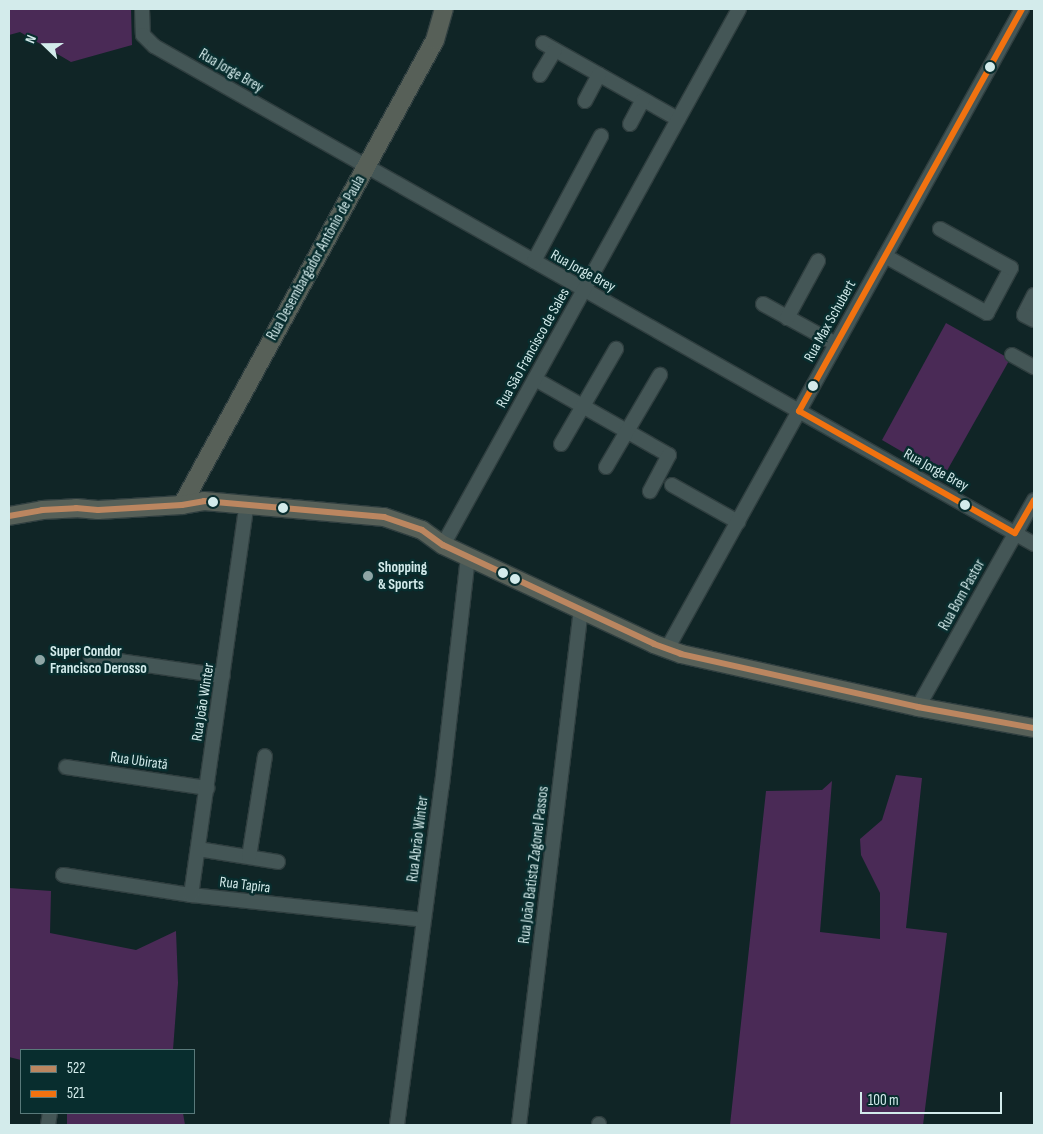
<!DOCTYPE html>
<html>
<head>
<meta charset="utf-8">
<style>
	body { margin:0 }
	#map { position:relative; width:1043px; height:1134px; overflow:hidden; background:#102526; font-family:"Sofia Sans Condensed",sans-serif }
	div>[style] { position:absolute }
	.green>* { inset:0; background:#4a2a56 }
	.roads { filter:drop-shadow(1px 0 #2f3e3f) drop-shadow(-1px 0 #2f3e3f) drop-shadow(0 1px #2f3e3f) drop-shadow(0 -1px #2f3e3f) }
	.minor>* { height:14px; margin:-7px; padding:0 7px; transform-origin:7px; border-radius:7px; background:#445656 }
	.major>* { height:18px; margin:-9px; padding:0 9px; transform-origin:9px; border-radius:9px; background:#576058 }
	.bus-1>* { height:6px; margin:-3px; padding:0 3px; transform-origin:3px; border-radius:3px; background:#bb8660 }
	.bus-2>* { height:6px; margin:-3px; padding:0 3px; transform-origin:3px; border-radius:3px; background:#f17210 }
	.dots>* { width:14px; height:14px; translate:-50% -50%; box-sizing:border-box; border:2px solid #082d2e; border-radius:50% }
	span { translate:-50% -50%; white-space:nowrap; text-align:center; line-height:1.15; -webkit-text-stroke:5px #082d2e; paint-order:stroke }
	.street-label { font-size:15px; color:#d3ebeb }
	.poi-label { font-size:15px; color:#d3ebeb; font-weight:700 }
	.left { translate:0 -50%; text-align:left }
	.frame { position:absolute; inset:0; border:10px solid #d3ebeb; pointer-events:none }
	.legend { position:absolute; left:20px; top:1049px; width:175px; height:65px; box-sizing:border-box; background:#082d2e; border:1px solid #59797a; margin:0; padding:6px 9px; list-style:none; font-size:15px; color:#d3ebeb }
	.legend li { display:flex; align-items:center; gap:10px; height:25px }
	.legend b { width:25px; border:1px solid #59797a }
	.north { position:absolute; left:20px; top:20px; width:50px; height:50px; -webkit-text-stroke:4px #082d2e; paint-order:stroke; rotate:292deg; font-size:14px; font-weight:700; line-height:20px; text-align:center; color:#d3ebeb }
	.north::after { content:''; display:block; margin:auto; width:18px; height:22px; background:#d3ebeb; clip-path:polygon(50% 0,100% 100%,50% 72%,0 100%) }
	.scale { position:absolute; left:860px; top:1092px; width:142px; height:22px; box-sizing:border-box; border:2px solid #d3ebeb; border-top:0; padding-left:6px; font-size:15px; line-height:18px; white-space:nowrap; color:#d3ebeb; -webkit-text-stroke:4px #082d2e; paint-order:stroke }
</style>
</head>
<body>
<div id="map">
	<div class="green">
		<div style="clip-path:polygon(9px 9px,131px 9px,132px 45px,71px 62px,20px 32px,9px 35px)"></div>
		<div style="clip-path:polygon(946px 323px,1010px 359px,944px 476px,882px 440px)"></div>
		<div style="clip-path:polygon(896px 775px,922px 778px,906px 928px,947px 933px,923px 1125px,730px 1125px,766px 791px,822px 790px,832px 781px,820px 932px,880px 939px,880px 893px,861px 855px,860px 839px,882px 820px)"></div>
		<div style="clip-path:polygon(9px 888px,51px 891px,50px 933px,136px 950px,176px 931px,178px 983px,173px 1050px,21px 1050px,21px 1060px,9px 1057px)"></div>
		<div style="clip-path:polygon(67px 1113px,183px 1113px,185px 1125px,67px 1125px)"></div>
	</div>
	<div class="roads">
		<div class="minor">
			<div style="left:142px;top:9px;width:26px;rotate:88deg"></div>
			<div style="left:143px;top:35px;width:16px;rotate:45deg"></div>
			<div style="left:154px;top:46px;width:1011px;rotate:29.51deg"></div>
			<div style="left:543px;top:43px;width:155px;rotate:29.4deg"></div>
			<div style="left:540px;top:75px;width:29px;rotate:-59deg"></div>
			<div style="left:585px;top:101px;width:30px;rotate:-62deg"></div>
			<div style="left:630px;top:124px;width:27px;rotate:-62deg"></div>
			<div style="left:885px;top:256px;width:117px;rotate:29.2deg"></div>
			<div style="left:987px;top:313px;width:51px;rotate:-61.9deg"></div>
			<div style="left:1011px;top:268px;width:81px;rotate:-151.2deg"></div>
			<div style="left:534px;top:261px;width:142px;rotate:-61.8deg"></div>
			<div style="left:1034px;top:295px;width:22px;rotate:117deg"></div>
			<div style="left:1024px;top:315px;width:11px;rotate:27deg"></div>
			<div style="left:763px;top:304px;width:83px;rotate:28.7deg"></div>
			<div style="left:787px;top:318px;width:65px;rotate:-61.5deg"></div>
			<div style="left:1012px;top:355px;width:25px;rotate:29deg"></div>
			<div style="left:535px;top:379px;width:154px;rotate:29.6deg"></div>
			<div style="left:669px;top:455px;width:41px;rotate:117.8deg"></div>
			<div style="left:561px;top:444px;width:110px;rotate:-59.9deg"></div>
			<div style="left:606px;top:467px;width:107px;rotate:-59.6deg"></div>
			<div style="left:672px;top:485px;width:76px;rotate:29.3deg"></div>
			<div style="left:443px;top:545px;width:612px;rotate:-61.09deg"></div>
			<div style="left:667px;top:649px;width:732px;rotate:-60.98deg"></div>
			<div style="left:91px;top:657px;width:133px;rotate:8.2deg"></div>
			<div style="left:918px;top:707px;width:237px;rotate:-60.7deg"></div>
			<div style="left:66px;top:767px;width:143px;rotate:8.5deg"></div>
			<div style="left:198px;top:849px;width:81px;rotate:9.2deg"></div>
			<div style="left:249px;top:857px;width:102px;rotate:-81deg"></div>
			<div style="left:63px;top:875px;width:130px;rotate:8.9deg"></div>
			<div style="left:191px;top:895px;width:234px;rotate:6.1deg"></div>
			<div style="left:191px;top:895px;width:385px;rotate:-81.9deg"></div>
			<div style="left:48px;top:1125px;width:12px;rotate:-81deg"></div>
			<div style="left:397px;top:1125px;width:343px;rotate:-82.5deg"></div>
			<div style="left:442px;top:785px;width:230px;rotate:-83.5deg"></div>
			<div style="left:519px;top:1125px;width:520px;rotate:-83.15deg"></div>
			<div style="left:599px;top:1125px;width:1px;rotate:-90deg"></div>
		</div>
		<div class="major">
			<div style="left:182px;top:505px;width:529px;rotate:-61.45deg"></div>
			<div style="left:435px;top:40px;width:32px;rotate:-74deg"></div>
			<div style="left:9px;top:516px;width:34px;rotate:-10deg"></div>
			<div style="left:42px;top:510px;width:34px;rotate:-3deg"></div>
			<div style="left:76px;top:508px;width:22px;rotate:5deg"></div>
			<div style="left:98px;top:510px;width:84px;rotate:-3.4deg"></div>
			<div style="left:182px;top:505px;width:22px;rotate:-10deg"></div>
			<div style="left:204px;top:501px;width:181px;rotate:5.1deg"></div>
			<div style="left:384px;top:517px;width:40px;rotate:18.9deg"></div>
			<div style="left:422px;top:530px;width:26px;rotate:36deg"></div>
			<div style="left:443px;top:545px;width:233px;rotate:25.1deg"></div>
			<div style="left:654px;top:644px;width:29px;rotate:20deg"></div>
			<div style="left:681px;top:654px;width:243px;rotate:12.6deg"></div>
			<div style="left:918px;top:707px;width:118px;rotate:10.3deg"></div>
		</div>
	</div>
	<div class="bus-1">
		<div style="left:9px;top:516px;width:34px;rotate:-10deg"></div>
		<div style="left:42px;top:510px;width:34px;rotate:-3deg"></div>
		<div style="left:76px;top:508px;width:22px;rotate:5deg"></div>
		<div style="left:98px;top:510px;width:84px;rotate:-3.4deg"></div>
		<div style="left:182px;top:505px;width:22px;rotate:-10deg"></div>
		<div style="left:204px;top:501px;width:181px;rotate:5.1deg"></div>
		<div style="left:384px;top:517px;width:40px;rotate:18.9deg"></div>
		<div style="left:422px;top:530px;width:26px;rotate:36deg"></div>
		<div style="left:443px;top:545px;width:233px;rotate:25.1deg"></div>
		<div style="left:654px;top:644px;width:29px;rotate:20deg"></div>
		<div style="left:681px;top:654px;width:243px;rotate:12.6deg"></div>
		<div style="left:918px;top:707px;width:118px;rotate:10.3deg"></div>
	</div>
	<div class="bus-2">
		<div style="left:1022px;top:9px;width:460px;rotate:119deg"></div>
		<div style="left:799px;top:411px;width:248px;rotate:29.5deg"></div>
		<div style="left:1015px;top:533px;width:38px;rotate:-60deg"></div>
	</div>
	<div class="dots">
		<div style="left:990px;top:67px;background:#d3ebeb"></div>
		<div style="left:813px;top:386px;background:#d3ebeb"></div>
		<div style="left:213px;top:502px;background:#d3ebeb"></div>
		<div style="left:965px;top:505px;background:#d3ebeb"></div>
		<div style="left:283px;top:508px;background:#d3ebeb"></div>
		<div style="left:503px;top:573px;background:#d3ebeb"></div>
		<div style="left:368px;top:576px;background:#8fa6a6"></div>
		<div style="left:515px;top:579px;background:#d3ebeb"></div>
		<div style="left:40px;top:660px;background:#8fa6a6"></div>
	</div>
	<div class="street-label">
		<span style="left:231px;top:71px;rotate:30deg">Rua Jorge Brey</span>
		<span style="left:316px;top:258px;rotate:-61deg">Rua Desembargador Antônio de Paula</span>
		<span style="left:583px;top:271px;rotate:29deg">Rua Jorge Brey</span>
		<span style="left:830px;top:321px;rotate:-61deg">Rua Max Schubert</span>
		<span style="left:533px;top:348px;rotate:-61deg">Rua São Francisco de Sales</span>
		<span style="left:936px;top:470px;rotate:29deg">Rua Jorge Brey</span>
		<span style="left:962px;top:595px;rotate:-61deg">Rua Bom Pastor</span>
		<span style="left:203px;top:702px;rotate:-81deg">Rua João Winter</span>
		<span style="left:139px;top:761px;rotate:8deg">Rua Ubiratã</span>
		<span style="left:418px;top:839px;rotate:-83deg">Rua Abrão Winter</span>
		<span style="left:534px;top:865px;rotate:-83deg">Rua João Batista Zagonel Passos</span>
		<span style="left:245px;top:885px;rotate:7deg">Rua Tapira</span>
	</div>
	<div class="poi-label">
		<span class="left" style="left:378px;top:576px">Shopping<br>&amp; Sports</span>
		<span class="left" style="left:50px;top:660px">Super Condor<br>Francisco Derosso</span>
	</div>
	<div class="frame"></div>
	<ul class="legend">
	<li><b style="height:6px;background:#bb8660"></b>522</li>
	<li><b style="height:6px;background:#f17210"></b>521</li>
	</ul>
	<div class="north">N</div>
	<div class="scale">100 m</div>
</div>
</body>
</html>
